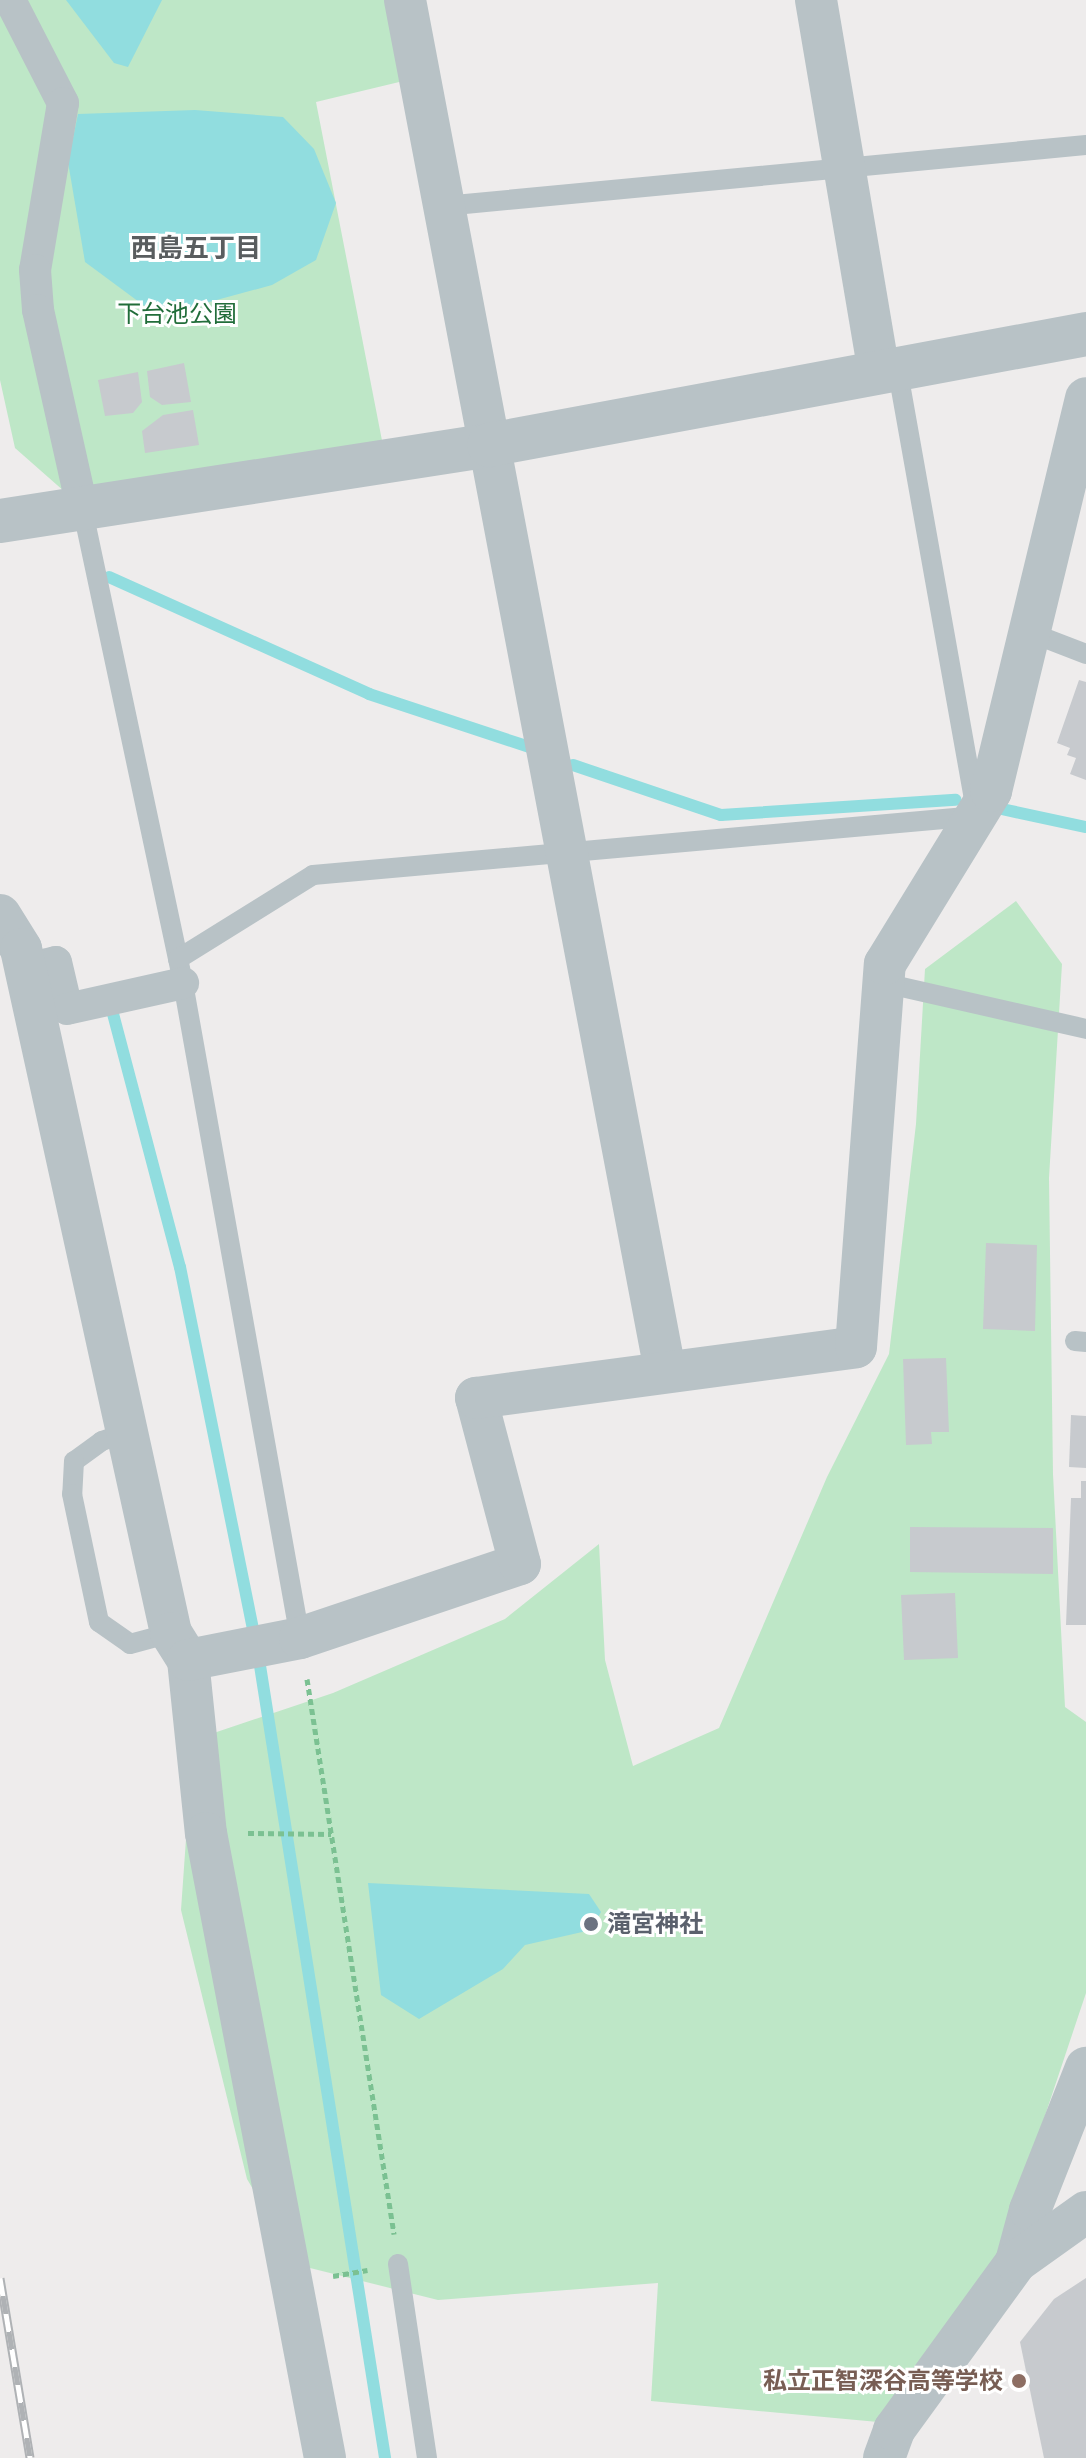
<!DOCTYPE html>
<html>
<head>
<meta charset="utf-8">
<style>
	body { margin:0 }
	#map { position:relative; width:1086px; height:2458px; overflow:hidden; background:#eeecec; font-family:Jost,"Noto Sans JP",sans-serif }
	div>[style] { position:absolute }
	.green>* { inset:0; background:#bee7c7 }
	.water>* { inset:0; background:#91dddf }
	.stream>* { height:12px; margin:-6px; padding:0 6px; transform-origin:6px; border-radius:6px; background:#91dddf }
	.building>* { inset:0; background:#c7cace }
	.path>* { height:5px; margin-top:-2.5px; transform-origin:0; background:repeating-linear-gradient(90deg,#7bc192 0 6px,transparent 0 10px) }
	.service>* { height:20px; margin:-10px; padding:0 10px; transform-origin:10px; border-radius:10px; background:#b8c2c6 }
	.pedestrian>* { height:32px; margin:-16px; padding:0 16px; transform-origin:16px; border-radius:16px; background:#b8c2c6 }
	.minor>* { height:42px; margin:-21px; padding:0 21px; transform-origin:21px; border-radius:21px; background:#b8c2c6 }
	.tertiary>* { height:44px; margin:-22px; padding:0 22px; transform-origin:22px; border-radius:22px; background:#b8c2c6 }
	.rail>* { height:9px; margin-top:-4.5px; transform-origin:0; background:repeating-linear-gradient(90deg,#fff 0 18px,#afb2b5 0 36px); box-sizing:border-box; border-block:2px solid #afb2b5 }
	.dots>* { width:22px; height:22px; translate:-50% -50%; box-sizing:border-box; border:4px solid #fff; border-radius:50% }
	span { translate:-50% -50%; white-space:nowrap; text-align:center; line-height:1.15; -webkit-text-stroke:6px #fff; paint-order:stroke }
	.park-label { font-size:24px; color:#216d3a }
	.worship-label { font-size:24px; color:#5b616d; font-weight:700 }
	.left { translate:0 -50%; text-align:left }
	.education-label { font-size:24px; color:#785e54; font-weight:700 }
	.right { translate:-100% -50%; text-align:right }
	.neighbourhood-label { font-size:26px; color:#595d5f; font-weight:700 }
</style>
</head>
<body>
<div id="map">
	<div class="green">
		<div style="clip-path:polygon(0 0,405px 0,420px 77px,316px 102px,386px 461px,82px 507px,15px 448px,0 380px)"></div>
		<div style="clip-path:polygon(1016px 901px,1062px 964px,1049px 1178px,1053px 1474px,1065px 1707px,1086px 1722px,1086px 1993px,994px 2268px,878px 2422px,651px 2401px,658px 2283px,438px 2300px,298px 2265px,247px 2179px,181px 1910px,193px 1740px,333px 1693px,505px 1619px,599px 1544px,605px 1660px,633px 1766px,719px 1728px,827px 1477px,889px 1354px,916px 1124px,925px 969px)"></div>
	</div>
	<div class="water">
		<div style="clip-path:polygon(66px 0,162px 0,128px 67px,114px 63px)"></div>
		<div style="clip-path:polygon(195px 110px,283px 117px,314px 149px,336px 203px,316px 260px,272px 285px,158px 316px,85px 262px,68px 162px,78px 114px)"></div>
		<div style="clip-path:polygon(368px 1883px,589px 1894px,601px 1912px,591px 1930px,525px 1945px,503px 1969px,419px 2019px,381px 1995px)"></div>
	</div>
	<div class="stream">
		<div style="left:109px;top:577px;width:285px;rotate:24.2deg"></div>
		<div style="left:369px;top:694px;width:169px;rotate:18.3deg"></div>
		<div style="left:573px;top:765px;width:156px;rotate:18.7deg"></div>
		<div style="left:721px;top:815px;width:235px;rotate:-3.7deg"></div>
		<div style="left:997px;top:808px;width:91px;rotate:12.1deg"></div>
		<div style="left:112px;top:1010px;width:266px;rotate:75.2deg"></div>
		<div style="left:180px;top:1267px;width:394px;rotate:78.6deg"></div>
		<div style="left:258px;top:1653px;width:815px;rotate:81.03deg"></div>
	</div>
	<div class="building">
		<div style="clip-path:polygon(184px 363px,191px 402px,162px 405px,150px 397px,147px 371px)"></div>
		<div style="clip-path:polygon(138px 372px,142px 402px,133px 413px,105px 416px,98px 380px)"></div>
		<div style="clip-path:polygon(193px 410px,199px 445px,145px 453px,142px 431px,163px 415px)"></div>
		<div style="clip-path:polygon(1079px 680px,1086px 682px,1086px 780px,1070px 774px,1076px 758px,1067px 755px,1070px 748px,1057px 743px)"></div>
		<div style="clip-path:polygon(986px 1243px,1037px 1245px,1035px 1331px,983px 1329px)"></div>
		<div style="clip-path:polygon(946px 1358px,949px 1432px,931px 1432px,932px 1444px,906px 1445px,903px 1359px)"></div>
		<div style="clip-path:polygon(1071px 1415px,1086px 1416px,1086px 1468px,1069px 1467px)"></div>
		<div style="clip-path:polygon(1081px 1481px,1086px 1481px,1086px 1625px,1066px 1625px,1071px 1498px,1081px 1498px)"></div>
		<div style="clip-path:polygon(910px 1527px,1053px 1528px,1053px 1574px,910px 1572px)"></div>
		<div style="clip-path:polygon(955px 1593px,958px 1658px,904px 1660px,901px 1595px)"></div>
		<div style="clip-path:polygon(1086px 2278px,1086px 2458px,1044px 2458px,1020px 2342px,1054px 2299px)"></div>
	</div>
	<div class="path">
		<div style="left:307px;top:1679px;width:562px;rotate:81.09deg"></div>
		<div style="left:248px;top:1833px;width:83px;rotate:0.7deg"></div>
		<div style="left:333px;top:2276px;width:35px;rotate:-10deg"></div>
	</div>
	<div class="service">
		<div style="left:444px;top:206px;width:645px;rotate:-5.43deg"></div>
		<div style="left:82px;top:507px;width:487px;rotate:78deg"></div>
		<div style="left:183px;top:983px;width:665px;rotate:79.87deg"></div>
		<div style="left:1029px;top:632px;width:61px;rotate:21.1deg"></div>
		<div style="left:178px;top:959px;width:159px;rotate:-31.9deg"></div>
		<div style="left:313px;top:875px;width:667px;rotate:-5.08deg"></div>
		<div style="left:977px;top:816px;width:454px;rotate:-100.1deg"></div>
		<div style="left:884px;top:983px;width:207px;rotate:12.8deg"></div>
		<div style="left:1075px;top:1341px;width:11px;rotate:5deg"></div>
		<div style="left:128px;top:1432px;width:28px;rotate:161deg"></div>
		<div style="left:102px;top:1441px;width:34px;rotate:144deg"></div>
		<div style="left:74px;top:1461px;width:33px;rotate:93deg"></div>
		<div style="left:72px;top:1494px;width:131px;rotate:78.1deg"></div>
		<div style="left:99px;top:1622px;width:38px;rotate:35deg"></div>
		<div style="left:130px;top:1644px;width:42px;rotate:-15deg"></div>
		<div style="left:398px;top:2264px;width:196px;rotate:81.5deg"></div>
	</div>
	<div class="pedestrian">
		<div style="left:10px;top:0;width:116px;rotate:62.8deg"></div>
		<div style="left:63px;top:103px;width:169px;rotate:99.5deg"></div>
		<div style="left:35px;top:270px;width:40px;rotate:85.7deg"></div>
		<div style="left:38px;top:310px;width:202px;rotate:77.4deg"></div>
		<div style="left:52px;top:1005px;width:41px;rotate:-101.3deg"></div>
		<div style="left:44px;top:965px;width:12px;rotate:-14deg"></div>
		<div style="left:56px;top:962px;width:48px;rotate:76.8deg"></div>
		<div style="left:67px;top:1009px;width:119px;rotate:-12.6deg"></div>
	</div>
	<div class="minor">
		<div style="left:405px;top:0;width:1395px;rotate:79.26deg"></div>
		<div style="left:816px;top:0;width:377px;rotate:80.4deg"></div>
		<div style="left:0;top:915px;width:40px;rotate:58deg"></div>
		<div style="left:21px;top:949px;width:700px;rotate:77.63deg"></div>
		<div style="left:171px;top:1633px;width:32px;rotate:58deg"></div>
		<div style="left:188px;top:1660px;width:174px;rotate:84.1deg"></div>
		<div style="left:206px;top:1833px;width:636px;rotate:79.22deg"></div>
		<div style="left:188px;top:1660px;width:114px;rotate:-11.1deg"></div>
		<div style="left:300px;top:1638px;width:232px;rotate:-18.6deg"></div>
		<div style="left:520px;top:1564px;width:172px;rotate:-104.8deg"></div>
		<div style="left:476px;top:1398px;width:383px;rotate:-7.6deg"></div>
		<div style="left:856px;top:1347px;width:384px;rotate:-85.7deg"></div>
		<div style="left:885px;top:964px;width:203px;rotate:-58.5deg"></div>
		<div style="left:991px;top:791px;width:404px;rotate:-76.4deg"></div>
		<div style="left:1016px;top:2262px;width:54px;rotate:-74.9deg"></div>
		<div style="left:1030px;top:2210px;width:153px;rotate:-68.5deg"></div>
		<div style="left:884px;top:2458px;width:30px;rotate:-70deg"></div>
		<div style="left:894px;top:2430px;width:208px;rotate:-54deg"></div>
		<div style="left:1016px;top:2262px;width:86px;rotate:-35.5deg"></div>
	</div>
	<div class="tertiary">
		<div style="left:0;top:521px;width:495px;rotate:-8.8deg"></div>
		<div style="left:489px;top:445px;width:607px;rotate:-10.53deg"></div>
	</div>
	<div class="rail">
		<div style="left:0;top:2278px;width:182px;rotate:80.5deg"></div>
	</div>
	<div class="dots">
		<div style="left:591px;top:1924px;background:#6b7280"></div>
		<div style="left:1019px;top:2381px;background:#8d6e63"></div>
	</div>
	<div class="park-label">
		<span style="left:177px;top:314px">下台池公園</span>
	</div>
	<div class="worship-label">
		<span class="left" style="left:607px;top:1924px">滝宮神社</span>
	</div>
	<div class="education-label">
		<span class="right" style="left:1003px;top:2381px">私立正智深谷高等学校</span>
	</div>
	<div class="neighbourhood-label">
		<span style="left:196px;top:249px">西島五丁目</span>
	</div>
</div>
</body>
</html>
